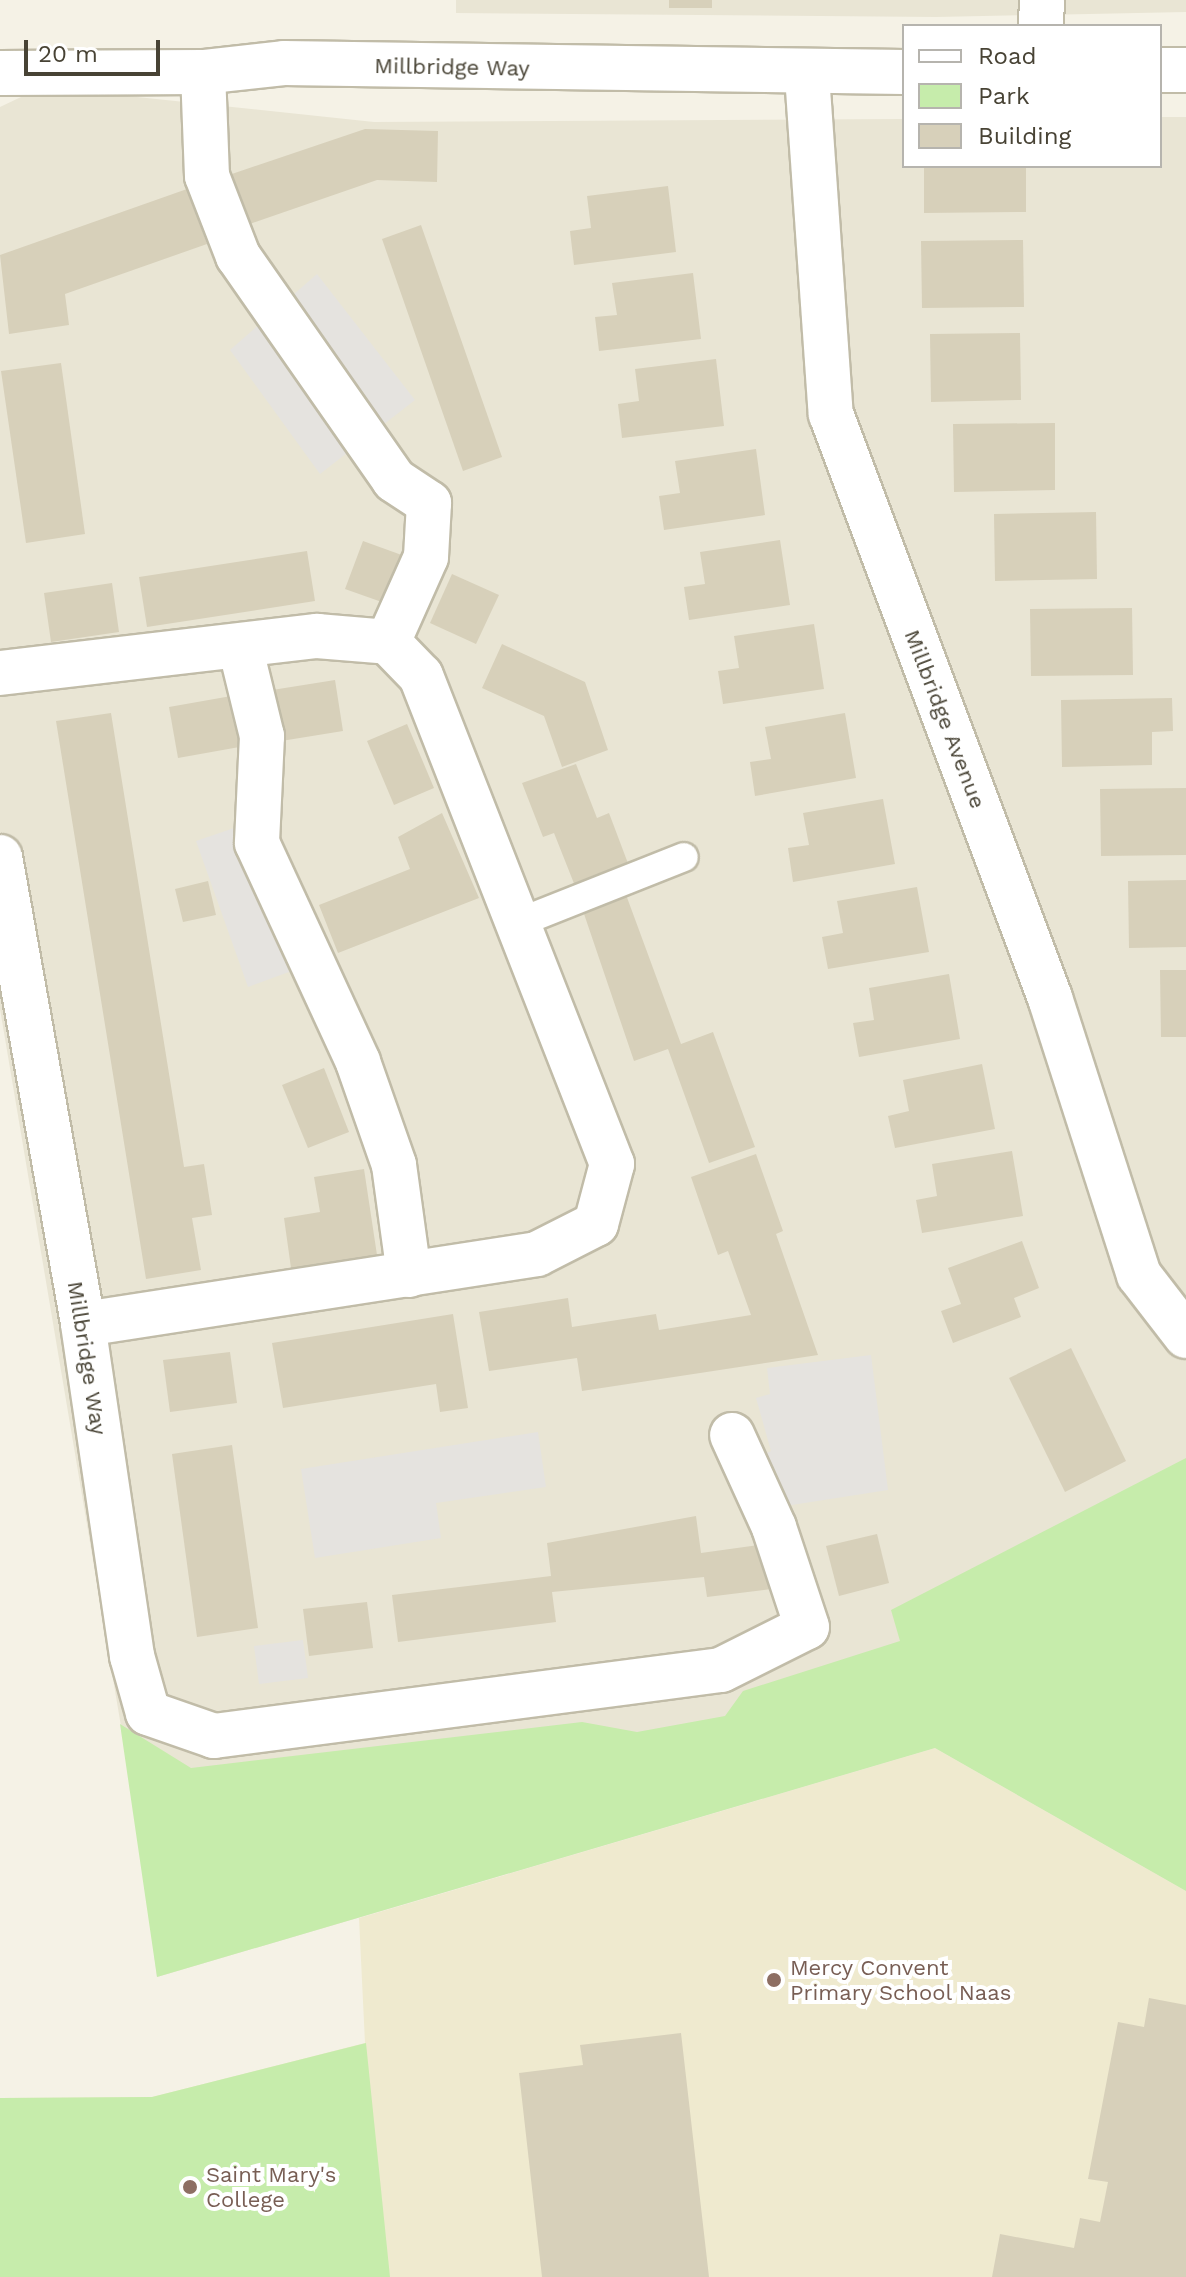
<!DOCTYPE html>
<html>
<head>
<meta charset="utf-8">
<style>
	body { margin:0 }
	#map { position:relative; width:1186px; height:2277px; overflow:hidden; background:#f5f2e6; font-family:"Work Sans",sans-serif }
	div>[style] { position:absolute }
	.residential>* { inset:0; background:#e9e5d4 }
	.education>* { inset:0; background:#efeacf }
	.green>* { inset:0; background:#c6ecab }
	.parking>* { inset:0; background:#e5e3df }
	.building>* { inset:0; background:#d7d0ba }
	.roads { filter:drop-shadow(2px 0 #c1bca8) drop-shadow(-2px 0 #c1bca8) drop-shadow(0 2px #c1bca8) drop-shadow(0 -2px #c1bca8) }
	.lane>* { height:28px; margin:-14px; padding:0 14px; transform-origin:14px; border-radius:14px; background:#fff }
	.street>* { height:44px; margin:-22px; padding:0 22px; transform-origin:22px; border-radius:22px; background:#fff }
	.dots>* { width:22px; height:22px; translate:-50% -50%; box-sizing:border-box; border:4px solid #fff; border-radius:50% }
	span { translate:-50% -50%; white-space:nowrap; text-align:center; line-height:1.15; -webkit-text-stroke:8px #fff; paint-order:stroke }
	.street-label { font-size:22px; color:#484335 }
	.education-label { font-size:22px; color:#785e54 }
	.left { translate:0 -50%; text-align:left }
	.legend { position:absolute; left:902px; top:24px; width:260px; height:144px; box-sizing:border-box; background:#fff; border:2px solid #b6b4ae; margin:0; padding:10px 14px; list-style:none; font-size:24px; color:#484335 }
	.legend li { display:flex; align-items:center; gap:16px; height:40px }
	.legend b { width:40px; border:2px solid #b6b4ae }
	.scale { position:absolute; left:24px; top:40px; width:136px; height:36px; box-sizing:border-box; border:4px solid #484335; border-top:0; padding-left:10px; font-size:24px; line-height:28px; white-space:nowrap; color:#484335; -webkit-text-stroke:6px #fff; paint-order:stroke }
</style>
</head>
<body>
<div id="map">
	<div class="residential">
		<div style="clip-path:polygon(456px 0,1186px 0,1186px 12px,936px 17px,456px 13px)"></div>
		<div style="clip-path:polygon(42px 87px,374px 122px,904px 119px,904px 166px,1160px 166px,1160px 117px,1186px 117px,1186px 1891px,935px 1748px,157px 1977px,138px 1827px,0 1009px,0 107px)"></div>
	</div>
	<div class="education">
		<div style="clip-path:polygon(935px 1748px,1186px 1891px,1186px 2277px,0 2277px,0 2098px,152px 2097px,365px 2043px,359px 1918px)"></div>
	</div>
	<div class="green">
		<div style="clip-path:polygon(1186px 1458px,1186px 1891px,935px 1748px,157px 1977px,120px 1724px,191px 1768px,582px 1722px,637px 1732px,725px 1716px,743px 1691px,900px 1641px,891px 1610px)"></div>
		<div style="clip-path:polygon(366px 2043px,390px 2277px,0 2277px,0 2098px,152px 2097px)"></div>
	</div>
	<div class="parking">
		<div style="clip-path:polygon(317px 274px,415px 400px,320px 474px,230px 350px)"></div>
		<div style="clip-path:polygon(237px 827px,289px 972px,248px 987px,196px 841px)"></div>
		<div style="clip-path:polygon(871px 1355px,888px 1490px,766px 1509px,745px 1463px,771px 1451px,756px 1398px,770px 1394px,767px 1368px)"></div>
		<div style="clip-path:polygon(538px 1432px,546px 1487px,436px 1503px,441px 1538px,315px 1558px,301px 1469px)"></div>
		<div style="clip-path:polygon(303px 1640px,308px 1678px,259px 1684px,254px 1646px)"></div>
	</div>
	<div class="building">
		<div style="clip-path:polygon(669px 0,712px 0,712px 8px,669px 8px)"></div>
		<div style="clip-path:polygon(365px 129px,438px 131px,437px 182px,377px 180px,244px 226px,226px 176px)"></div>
		<div style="clip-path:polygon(924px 166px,1026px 166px,1026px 212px,924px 213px)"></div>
		<div style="clip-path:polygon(668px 186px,676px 252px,574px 265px,570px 231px,591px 228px,587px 196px)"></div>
		<div style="clip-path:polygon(187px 189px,207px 244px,65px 294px,69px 325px,9px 334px,0 255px)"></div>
		<div style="clip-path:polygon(421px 225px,502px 457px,463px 471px,382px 239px)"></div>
		<div style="clip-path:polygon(1023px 240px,1024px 307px,922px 308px,921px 241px)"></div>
		<div style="clip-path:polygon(693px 273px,701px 339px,599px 351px,595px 317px,617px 315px,612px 283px)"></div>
		<div style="clip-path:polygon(1020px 333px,1021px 400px,931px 402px,930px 334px)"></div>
		<div style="clip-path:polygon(716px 359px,724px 426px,622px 438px,618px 404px,639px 401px,635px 369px)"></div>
		<div style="clip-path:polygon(61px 363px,85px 534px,26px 543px,1px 371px)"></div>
		<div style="clip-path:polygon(1055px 423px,1055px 490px,954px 492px,953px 424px)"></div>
		<div style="clip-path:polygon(756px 449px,765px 515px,664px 530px,659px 496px,680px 493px,675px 461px)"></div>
		<div style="clip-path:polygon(1096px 512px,1097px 579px,995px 581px,994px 514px)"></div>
		<div style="clip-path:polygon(780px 540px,790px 605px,689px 620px,684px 587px,705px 584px,700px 552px)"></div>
		<div style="clip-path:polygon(363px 541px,410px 558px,393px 606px,345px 589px)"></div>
		<div style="clip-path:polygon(307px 551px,315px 601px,147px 627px,139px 577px)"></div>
		<div style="clip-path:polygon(452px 574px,499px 595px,476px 644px,430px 623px)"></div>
		<div style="clip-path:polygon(112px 583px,119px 632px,51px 642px,44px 593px)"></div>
		<div style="clip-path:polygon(1132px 608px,1133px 675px,1031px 676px,1030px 609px)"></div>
		<div style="clip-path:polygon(814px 624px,824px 689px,723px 704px,718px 671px,739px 668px,734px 636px)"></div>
		<div style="clip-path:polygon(502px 644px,585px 682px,608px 750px,562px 767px,544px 716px,482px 688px)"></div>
		<div style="clip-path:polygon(335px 680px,343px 731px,275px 742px,266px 691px)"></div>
		<div style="clip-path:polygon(237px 695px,245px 746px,178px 758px,169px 707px)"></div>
		<div style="clip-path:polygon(1172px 698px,1173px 731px,1152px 732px,1152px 765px,1062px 767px,1061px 700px)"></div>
		<div style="clip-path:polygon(111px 713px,184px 1167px,204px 1164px,212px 1215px,192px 1218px,201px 1270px,146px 1279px,56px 721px)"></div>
		<div style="clip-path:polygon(845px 713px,856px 778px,755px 796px,750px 762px,771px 759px,765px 727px)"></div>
		<div style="clip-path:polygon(407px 724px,434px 788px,394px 805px,367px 741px)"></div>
		<div style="clip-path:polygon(576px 764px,597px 818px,609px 813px,629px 866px,575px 886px,554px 833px,543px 837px,522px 783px)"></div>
		<div style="clip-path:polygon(1186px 788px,1186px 855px,1101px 856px,1100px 789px)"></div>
		<div style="clip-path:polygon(883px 799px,895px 864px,793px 882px,788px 848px,809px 845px,803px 813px)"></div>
		<div style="clip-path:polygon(442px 813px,479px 898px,338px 953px,319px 905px,410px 869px,398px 837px)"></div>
		<div style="clip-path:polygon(1186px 880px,1186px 947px,1129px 948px,1128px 881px)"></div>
		<div style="clip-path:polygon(208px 881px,216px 915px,183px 922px,175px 889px)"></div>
		<div style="clip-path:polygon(917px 887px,929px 952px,828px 969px,822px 937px,843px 933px,837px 901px)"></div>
		<div style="clip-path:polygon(625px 892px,681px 1044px,713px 1032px,755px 1147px,709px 1163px,668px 1049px,634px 1061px,582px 908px)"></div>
		<div style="clip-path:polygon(1160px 970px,1186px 970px,1186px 1037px,1161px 1037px)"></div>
		<div style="clip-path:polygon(949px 974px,960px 1039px,859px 1057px,853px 1023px,874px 1020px,869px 988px)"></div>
		<div style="clip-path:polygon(982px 1064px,995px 1129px,895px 1148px,888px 1116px,909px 1111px,903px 1080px)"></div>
		<div style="clip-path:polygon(324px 1068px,349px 1132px,308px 1148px,282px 1085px)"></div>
		<div style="clip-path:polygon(1012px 1151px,1023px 1216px,922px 1233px,916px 1200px,937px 1196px,932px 1164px)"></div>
		<div style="clip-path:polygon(756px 1154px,783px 1231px,776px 1234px,818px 1355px,582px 1391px,577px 1358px,489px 1371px,479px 1312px,568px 1298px,572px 1327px,656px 1314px,659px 1330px,751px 1315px,728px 1251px,718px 1255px,691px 1177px)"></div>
		<div style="clip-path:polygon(364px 1169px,377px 1255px,291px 1268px,284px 1218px,320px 1212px,314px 1177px)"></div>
		<div style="clip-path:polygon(1022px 1241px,1039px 1288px,1014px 1298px,1021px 1317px,953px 1343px,941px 1311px,961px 1304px,948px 1268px)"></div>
		<div style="clip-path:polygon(453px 1314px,468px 1408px,440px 1412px,436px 1384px,283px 1408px,272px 1343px)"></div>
		<div style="clip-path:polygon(1071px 1348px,1126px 1461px,1065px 1492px,1009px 1378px)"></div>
		<div style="clip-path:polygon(230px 1352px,237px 1403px,170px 1412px,163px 1360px)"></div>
		<div style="clip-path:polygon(232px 1445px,258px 1628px,197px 1637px,172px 1454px)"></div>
		<div style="clip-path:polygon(696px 1516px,701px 1553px,765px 1544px,771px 1589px,707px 1597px,704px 1577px,552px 1592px,556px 1622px,398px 1642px,392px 1595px,551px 1576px,547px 1543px)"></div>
		<div style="clip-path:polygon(877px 1534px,889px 1583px,839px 1596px,826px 1546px)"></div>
		<div style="clip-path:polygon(367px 1602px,373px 1648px,309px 1656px,303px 1609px)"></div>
		<div style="clip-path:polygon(1149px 1998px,1186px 2005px,1186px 2277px,992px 2277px,1000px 2234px,1074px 2248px,1080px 2218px,1100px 2222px,1108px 2182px,1088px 2179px,1118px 2022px,1144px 2027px)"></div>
		<div style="clip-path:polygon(681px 2033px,709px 2277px,542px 2277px,519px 2073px,583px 2065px,580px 2045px)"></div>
	</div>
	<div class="roads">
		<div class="lane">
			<div style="left:520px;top:922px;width:176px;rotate:-21.6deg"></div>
		</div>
		<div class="street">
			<div style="left:1041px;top:26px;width:26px;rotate:-88deg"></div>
			<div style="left:1160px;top:70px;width:26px"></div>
			<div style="left:203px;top:72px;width:104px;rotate:87.8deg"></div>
			<div style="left:207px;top:176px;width:86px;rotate:68.8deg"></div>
			<div style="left:238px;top:256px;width:273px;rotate:55.1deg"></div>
			<div style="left:394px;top:480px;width:42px;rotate:33.3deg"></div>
			<div style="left:429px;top:503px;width:54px;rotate:93.2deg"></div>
			<div style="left:426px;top:557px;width:93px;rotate:114.1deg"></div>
			<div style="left:0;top:73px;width:203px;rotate:-0.3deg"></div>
			<div style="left:203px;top:72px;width:81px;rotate:-6.3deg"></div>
			<div style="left:284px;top:63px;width:620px;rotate:0.83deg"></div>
			<div style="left:807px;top:75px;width:340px;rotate:86deg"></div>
			<div style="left:831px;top:414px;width:624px;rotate:69.44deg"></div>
			<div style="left:1050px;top:998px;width:291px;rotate:72.2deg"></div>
			<div style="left:1139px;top:1275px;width:77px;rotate:52.4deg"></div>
			<div style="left:240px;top:646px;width:93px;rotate:76.3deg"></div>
			<div style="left:262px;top:736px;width:107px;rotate:92.7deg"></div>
			<div style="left:257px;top:843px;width:241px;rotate:65.2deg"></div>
			<div style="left:358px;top:1062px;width:109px;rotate:70.7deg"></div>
			<div style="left:394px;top:1165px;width:111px;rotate:82.2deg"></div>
			<div style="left:0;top:673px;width:319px;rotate:-6.7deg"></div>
			<div style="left:317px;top:636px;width:71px;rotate:4.8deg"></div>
			<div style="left:388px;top:642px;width:47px;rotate:45.9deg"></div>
			<div style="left:421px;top:676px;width:524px;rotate:68.62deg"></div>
			<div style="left:612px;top:1164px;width:62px;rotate:104.9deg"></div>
			<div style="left:596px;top:1224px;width:66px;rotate:153deg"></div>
			<div style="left:537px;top:1254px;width:459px;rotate:171.2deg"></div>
			<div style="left:0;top:857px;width:474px;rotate:79.9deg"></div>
			<div style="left:83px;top:1324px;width:336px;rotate:81.6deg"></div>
			<div style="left:132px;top:1656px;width:59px;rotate:74.3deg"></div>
			<div style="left:148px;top:1713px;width:70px;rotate:19.2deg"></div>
			<div style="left:214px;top:1736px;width:511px;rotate:-7.42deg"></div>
			<div style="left:721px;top:1670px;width:96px;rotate:-26.6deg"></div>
			<div style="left:807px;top:1627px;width:105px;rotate:-108.3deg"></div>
			<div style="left:774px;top:1527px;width:101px;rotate:-114.5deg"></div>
		</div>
	</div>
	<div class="dots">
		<div style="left:774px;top:1980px;background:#8d6e63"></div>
		<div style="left:190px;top:2187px;background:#8d6e63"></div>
	</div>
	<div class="street-label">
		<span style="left:452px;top:67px;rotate:1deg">Millbridge Way</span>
		<span style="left:945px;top:719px;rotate:69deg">Millbridge Avenue</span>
		<span style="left:87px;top:1358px;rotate:81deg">Millbridge Way</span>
	</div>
	<div class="education-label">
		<span class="left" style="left:790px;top:1980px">Mercy Convent<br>Primary School Naas</span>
		<span class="left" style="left:206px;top:2187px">Saint Mary's<br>College</span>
	</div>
	<ul class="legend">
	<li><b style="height:10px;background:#fff"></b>Road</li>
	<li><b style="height:22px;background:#c6ecab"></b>Park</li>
	<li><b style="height:22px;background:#d7d0ba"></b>Building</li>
	</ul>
	<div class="scale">20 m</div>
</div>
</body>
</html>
